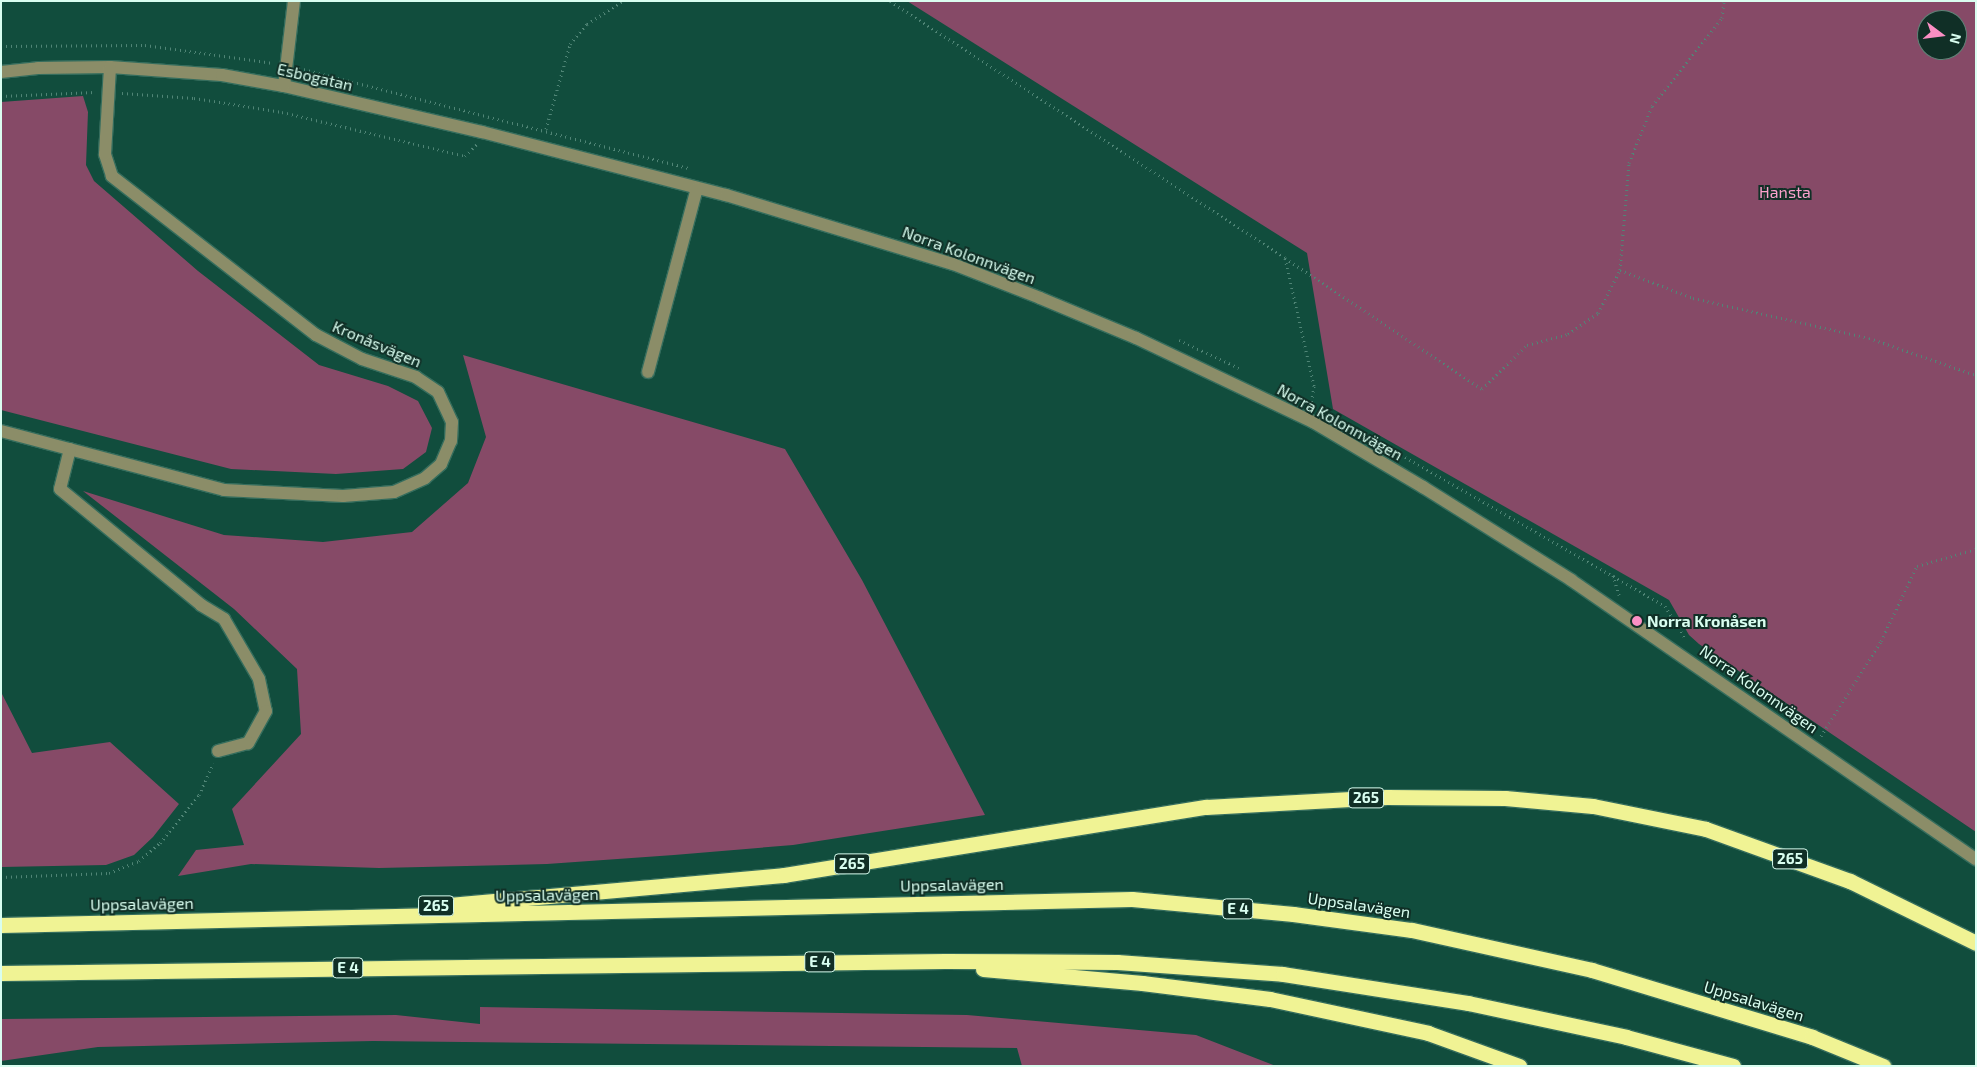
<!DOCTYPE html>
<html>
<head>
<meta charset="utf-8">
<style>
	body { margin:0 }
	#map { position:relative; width:1977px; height:1067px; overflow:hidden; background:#114d3d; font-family:"Exo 2",sans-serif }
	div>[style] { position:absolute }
	.green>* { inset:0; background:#864a67 }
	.path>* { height:3px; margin-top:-1.5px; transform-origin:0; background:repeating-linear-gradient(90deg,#508576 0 1px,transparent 0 5px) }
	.roads { filter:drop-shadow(1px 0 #356d5d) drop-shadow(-1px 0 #356d5d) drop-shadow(0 1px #356d5d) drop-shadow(0 -1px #356d5d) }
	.minor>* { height:12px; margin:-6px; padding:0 6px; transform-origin:6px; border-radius:6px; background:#8b8d68 }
	.highway>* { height:15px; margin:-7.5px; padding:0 7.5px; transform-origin:7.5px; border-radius:7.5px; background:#f0f394 }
	.dots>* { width:14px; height:14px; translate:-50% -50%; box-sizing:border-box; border:2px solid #102f26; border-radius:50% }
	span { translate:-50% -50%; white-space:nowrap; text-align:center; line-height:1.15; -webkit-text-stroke:4px #102f26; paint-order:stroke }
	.shield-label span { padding:1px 4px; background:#102f26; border:1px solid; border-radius:4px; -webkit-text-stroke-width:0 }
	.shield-label { font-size:15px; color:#d9fef0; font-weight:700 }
	.street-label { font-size:16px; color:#d9fef0 }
	.park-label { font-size:16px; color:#fba1cc }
	.poi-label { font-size:16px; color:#d9fef0; font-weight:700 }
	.left { translate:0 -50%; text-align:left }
	.frame { position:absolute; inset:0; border:2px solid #d9fef0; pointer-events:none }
	.north { position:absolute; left:1917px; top:10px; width:50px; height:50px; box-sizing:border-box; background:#102f26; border:1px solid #608277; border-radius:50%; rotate:105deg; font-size:14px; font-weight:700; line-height:20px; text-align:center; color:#d9fef0 }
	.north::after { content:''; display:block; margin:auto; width:18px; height:22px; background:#fb8fc4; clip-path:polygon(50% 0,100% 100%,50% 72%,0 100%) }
</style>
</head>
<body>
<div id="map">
	<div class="green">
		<div style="clip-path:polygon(evenodd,907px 1px,1976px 1px,1976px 832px,1699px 644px,1689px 635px,1669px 600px,1333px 409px,1307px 253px,907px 1px,1927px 20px,1957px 20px,1957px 50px,1927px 50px,1927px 20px)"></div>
		<div style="clip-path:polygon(83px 96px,88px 112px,86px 165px,94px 181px,198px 271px,319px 365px,388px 386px,418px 401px,432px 428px,426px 452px,403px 469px,336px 474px,231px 469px,1px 410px,1px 102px)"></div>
		<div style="clip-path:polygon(463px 355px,785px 449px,862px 580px,985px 815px,793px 845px,674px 855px,547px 864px,379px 868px,251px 864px,178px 876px,196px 850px,244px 845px,232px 809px,301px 734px,297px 669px,234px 609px,83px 491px,224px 535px,323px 542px,412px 532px,468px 483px,486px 437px)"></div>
		<div style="clip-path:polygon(1px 692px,32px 753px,110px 742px,179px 804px,153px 837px,134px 855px,106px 865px,1px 867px)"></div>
		<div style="clip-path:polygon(480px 1007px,967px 1015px,1196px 1035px,1276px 1066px,1022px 1066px,1017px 1048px,373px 1041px,98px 1047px,1px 1061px,1px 1019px,396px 1015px,480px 1024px)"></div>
	</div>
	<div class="path">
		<div style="left:890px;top:1px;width:471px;rotate:33deg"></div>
		<div style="left:1285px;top:258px;width:131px;rotate:77.2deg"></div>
		<div style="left:1314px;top:386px;width:19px;rotate:99deg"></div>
		<div style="left:1px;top:46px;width:144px;rotate:-0.4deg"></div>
		<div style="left:145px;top:45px;width:129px;rotate:8deg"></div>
		<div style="left:299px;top:68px;width:402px;rotate:14.4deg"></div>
		<div style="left:122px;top:93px;width:72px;rotate:4deg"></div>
		<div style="left:194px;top:98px;width:89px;rotate:9deg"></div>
		<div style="left:282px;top:112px;width:188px;rotate:13.5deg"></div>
		<div style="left:465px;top:156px;width:17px;rotate:-45deg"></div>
		<div style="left:1px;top:96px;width:94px;rotate:-2.4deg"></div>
		<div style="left:546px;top:129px;width:88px;rotate:-74.2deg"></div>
		<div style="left:570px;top:44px;width:26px;rotate:-50deg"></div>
		<div style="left:587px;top:24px;width:43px;rotate:-32.6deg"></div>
		<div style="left:1285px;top:258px;width:237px;rotate:33.6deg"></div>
		<div style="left:1482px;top:389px;width:63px;rotate:-44.4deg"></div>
		<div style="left:1527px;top:345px;width:42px;rotate:-15deg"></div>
		<div style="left:1568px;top:334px;width:37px;rotate:-35deg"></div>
		<div style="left:1598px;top:313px;width:48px;rotate:-62.9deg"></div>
		<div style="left:1620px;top:270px;width:107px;rotate:-85.2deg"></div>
		<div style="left:1629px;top:163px;width:61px;rotate:-68deg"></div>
		<div style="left:1652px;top:106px;width:112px;rotate:-51.5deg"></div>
		<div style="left:1722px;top:18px;width:17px;rotate:-83deg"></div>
		<div style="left:1620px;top:270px;width:78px;rotate:21deg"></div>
		<div style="left:1693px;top:298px;width:180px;rotate:12.8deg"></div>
		<div style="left:1869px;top:338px;width:113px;rotate:19.1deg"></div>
		<div style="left:1179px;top:340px;width:66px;rotate:25deg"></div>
		<div style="left:1405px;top:457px;width:300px;rotate:29.8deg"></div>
		<div style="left:1665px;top:606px;width:39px;rotate:58deg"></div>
		<div style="left:1613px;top:575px;width:21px;rotate:73deg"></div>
		<div style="left:1821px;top:736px;width:112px;rotate:-57.7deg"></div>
		<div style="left:1881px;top:641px;width:83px;rotate:-64.4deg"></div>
		<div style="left:1917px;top:566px;width:61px;rotate:-16.1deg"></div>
		<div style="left:1px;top:877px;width:108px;rotate:-2.1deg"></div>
		<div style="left:109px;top:873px;width:32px;rotate:-22deg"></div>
		<div style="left:139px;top:861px;width:28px;rotate:-41deg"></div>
		<div style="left:160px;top:843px;width:62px;rotate:-50.9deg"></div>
		<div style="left:199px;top:795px;width:35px;rotate:-66deg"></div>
	</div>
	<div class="roads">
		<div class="minor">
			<div style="left:1px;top:72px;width:37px;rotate:-6deg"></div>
			<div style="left:38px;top:68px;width:72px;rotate:-0.8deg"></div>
			<div style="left:110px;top:67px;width:112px;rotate:4.1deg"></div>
			<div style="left:222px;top:75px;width:63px;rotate:10.1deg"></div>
			<div style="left:284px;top:86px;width:203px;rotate:13.1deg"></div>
			<div style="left:482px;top:132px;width:252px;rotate:14.5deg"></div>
			<div style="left:726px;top:195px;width:237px;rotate:16.9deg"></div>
			<div style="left:953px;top:264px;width:93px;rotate:21.3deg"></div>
			<div style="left:1040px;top:298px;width:104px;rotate:22.6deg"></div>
			<div style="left:1136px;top:338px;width:196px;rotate:25.4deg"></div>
			<div style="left:1313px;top:422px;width:128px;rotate:30.6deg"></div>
			<div style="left:1423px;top:487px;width:175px;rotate:32.1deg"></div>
			<div style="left:1571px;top:580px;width:492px;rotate:34.6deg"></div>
			<div style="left:284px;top:86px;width:86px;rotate:-83.3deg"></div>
			<div style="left:648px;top:372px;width:190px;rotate:-75.1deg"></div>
			<div style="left:1px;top:431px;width:231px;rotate:14.8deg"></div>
			<div style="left:224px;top:490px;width:119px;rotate:2.9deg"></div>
			<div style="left:343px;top:496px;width:51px;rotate:-4.5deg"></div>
			<div style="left:394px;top:492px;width:34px;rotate:-24deg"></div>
			<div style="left:425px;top:478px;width:21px;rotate:-41deg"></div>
			<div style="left:441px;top:464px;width:25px;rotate:-67deg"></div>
			<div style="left:451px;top:441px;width:19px;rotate:-87deg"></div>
			<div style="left:452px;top:422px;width:33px;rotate:-115deg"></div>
			<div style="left:438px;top:392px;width:27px;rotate:-146deg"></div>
			<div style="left:416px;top:377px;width:57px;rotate:-161.6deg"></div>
			<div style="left:362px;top:359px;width:52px;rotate:-152.4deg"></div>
			<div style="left:316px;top:335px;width:259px;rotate:-142.1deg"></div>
			<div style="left:112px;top:176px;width:23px;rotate:-108deg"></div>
			<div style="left:105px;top:154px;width:87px;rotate:-86.7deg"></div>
			<div style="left:70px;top:449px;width:41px;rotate:104deg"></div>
			<div style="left:60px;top:489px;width:183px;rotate:39.4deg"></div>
			<div style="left:201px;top:605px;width:27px;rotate:31deg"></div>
			<div style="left:224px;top:619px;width:69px;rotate:59.7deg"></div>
			<div style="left:259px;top:679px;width:33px;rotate:78deg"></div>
			<div style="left:266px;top:711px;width:37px;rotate:119deg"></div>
			<div style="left:248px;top:743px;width:31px;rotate:165deg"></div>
		</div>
		<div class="highway">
			<div style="left:448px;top:905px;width:337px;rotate:-5.1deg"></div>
			<div style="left:784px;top:875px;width:427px;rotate:-9.2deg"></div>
			<div style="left:1206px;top:807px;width:181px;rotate:-3.2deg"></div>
			<div style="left:1387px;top:797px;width:118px;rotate:0.5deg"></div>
			<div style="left:1505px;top:798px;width:88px;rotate:5.2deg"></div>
			<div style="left:1593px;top:806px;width:115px;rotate:11.5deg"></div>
			<div style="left:1706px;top:829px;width:153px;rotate:19.9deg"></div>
			<div style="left:1850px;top:881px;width:140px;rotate:26.2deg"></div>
			<div style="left:1px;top:925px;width:1131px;rotate:-1.32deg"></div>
			<div style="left:1132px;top:899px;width:162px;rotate:5.3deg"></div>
			<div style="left:1293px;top:914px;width:120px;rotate:7.7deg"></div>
			<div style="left:1412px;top:930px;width:184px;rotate:12.5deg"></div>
			<div style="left:1592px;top:970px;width:230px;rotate:16.9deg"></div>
			<div style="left:1812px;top:1037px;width:77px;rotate:22.2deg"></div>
			<div style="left:983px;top:969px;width:160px;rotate:5deg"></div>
			<div style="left:1142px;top:983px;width:129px;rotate:7.1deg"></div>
			<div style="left:1270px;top:999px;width:162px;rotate:12.1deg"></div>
			<div style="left:1428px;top:1033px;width:97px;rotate:19.9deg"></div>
			<div style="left:1px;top:973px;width:944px;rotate:-0.73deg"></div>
			<div style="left:945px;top:961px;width:172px;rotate:0.3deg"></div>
			<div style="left:1117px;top:962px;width:166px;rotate:4.1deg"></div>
			<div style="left:1283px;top:974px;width:187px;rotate:8.9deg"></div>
			<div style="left:1468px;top:1003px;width:162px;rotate:12.1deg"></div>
			<div style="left:1626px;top:1037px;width:111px;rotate:15.2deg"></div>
		</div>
	</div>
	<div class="dots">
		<div style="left:1637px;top:621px;background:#fb8fc4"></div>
	</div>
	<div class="shield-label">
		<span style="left:1366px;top:798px">265</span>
		<span style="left:1790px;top:859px">265</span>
		<span style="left:852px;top:864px">265</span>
		<span style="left:436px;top:906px">265</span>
		<span style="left:1238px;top:909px">E 4</span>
		<span style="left:820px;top:962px">E 4</span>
		<span style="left:348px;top:968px">E 4</span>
	</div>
	<div class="street-label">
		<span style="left:315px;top:77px;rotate:13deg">Esbogatan</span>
		<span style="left:969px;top:255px;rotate:20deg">Norra Kolonnvägen</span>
		<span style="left:377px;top:344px;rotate:23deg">Kronåsvägen</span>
		<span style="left:1340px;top:422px;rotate:29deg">Norra Kolonnvägen</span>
		<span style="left:1759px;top:689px;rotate:35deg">Norra Kolonnvägen</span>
		<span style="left:952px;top:885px;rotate:-1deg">Uppsalavägen</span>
		<span style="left:547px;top:895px;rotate:-1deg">Uppsalavägen</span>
		<span style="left:142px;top:904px;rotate:-1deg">Uppsalavägen</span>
		<span style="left:1359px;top:905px;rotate:8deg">Uppsalavägen</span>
		<span style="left:1754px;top:1001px;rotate:17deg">Uppsalavägen</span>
	</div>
	<div class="park-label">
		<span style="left:1785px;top:192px">Hansta</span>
	</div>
	<div class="poi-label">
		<span class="left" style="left:1647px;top:621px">Norra Kronåsen</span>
	</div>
	<div class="frame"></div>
	<div class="north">N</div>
</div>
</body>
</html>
